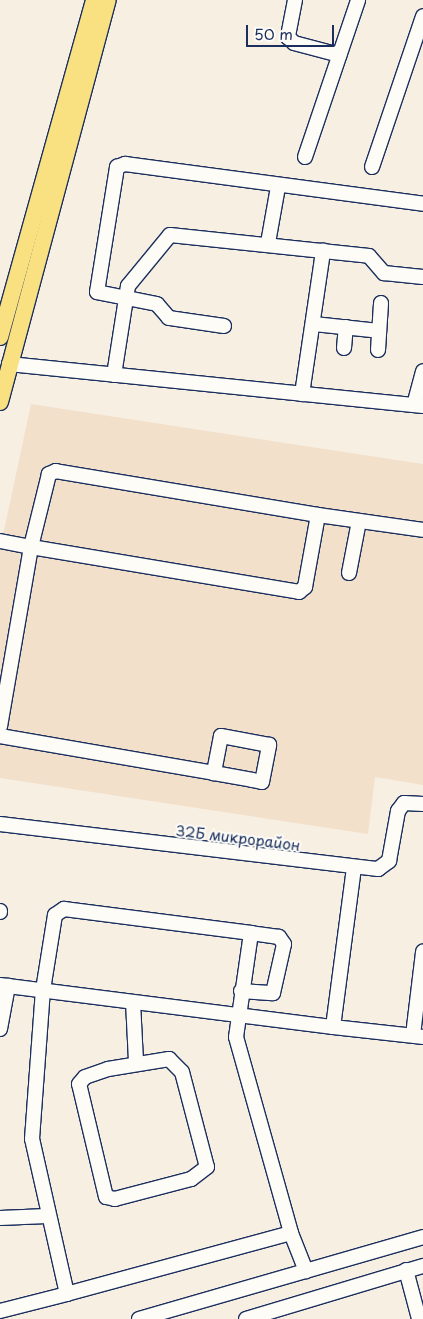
<!DOCTYPE html>
<html>
<head>
<meta charset="utf-8">
<style>
	body { margin:0 }
	#map { position:relative; width:423px; height:1319px; overflow:hidden; background:#f8efe3; font-family:"Playpen Sans",sans-serif }
	div>[style] { position:absolute }
	.built>* { inset:0; background:#f2e0cb }
	.roads { filter:drop-shadow(1px 0 #1b2f5e) drop-shadow(-1px 0 #1b2f5e) drop-shadow(0 1px #1b2f5e) drop-shadow(0 -1px #1b2f5e) }
	.minor>* { height:14px; margin:-7px; padding:0 7px; transform-origin:7px; border-radius:7px; background:#fdfcf7 }
	.major>* { height:16px; margin:-8px; padding:0 8px; transform-origin:8px; border-radius:8px; background:#f9e181 }
	span { translate:-50% -50%; white-space:nowrap; text-align:center; line-height:1.15; -webkit-text-stroke:4px #fdfcf7; paint-order:stroke }
	.street-label { font-size:15px; color:#1b2f5e }
	.scale { position:absolute; left:246px; top:25px; width:88px; height:22px; box-sizing:border-box; border:2px solid #1b2f5e; border-top:0; padding-left:6px; font-size:15px; line-height:18px; white-space:nowrap; color:#1b2f5e; -webkit-text-stroke:4px #fdfcf7; paint-order:stroke }
</style>
</head>
<body>
<div id="map">
	<div class="built">
		<div style="clip-path:polygon(31px 404px,423px 464px,423px 785px,375px 777px,368px 834px,0 778px,0 549px)"></div>
	</div>
	<div class="roads">
		<div class="minor">
			<div style="left:295px;top:0;width:38px;rotate:101deg"></div>
			<div style="left:288px;top:37px;width:8px;rotate:45deg"></div>
			<div style="left:294px;top:43px;width:47px;rotate:14.9deg"></div>
			<div style="left:305px;top:157px;width:166px;rotate:-71.3deg"></div>
			<div style="left:372px;top:167px;width:159px;rotate:-71.3deg"></div>
			<div style="left:268px;top:243px;width:57px;rotate:-79.9deg"></div>
			<div style="left:314px;top:324px;width:65px;rotate:6.1deg"></div>
			<div style="left:224px;top:326px;width:56px;rotate:-171.7deg"></div>
			<div style="left:169px;top:318px;width:18px;rotate:-131deg"></div>
			<div style="left:157px;top:304px;width:61px;rotate:-168.7deg"></div>
			<div style="left:97px;top:292px;width:127px;rotate:-80.9deg"></div>
			<div style="left:117px;top:167px;width:9px;rotate:-21deg"></div>
			<div style="left:125px;top:164px;width:301px;rotate:7.6deg"></div>
			<div style="left:344px;top:348px;width:21px;rotate:-85deg"></div>
			<div style="left:378px;top:350px;width:47px;rotate:-86.3deg"></div>
			<div style="left:9px;top:364px;width:416px;rotate:5.8deg"></div>
			<div style="left:114px;top:375px;width:90px;rotate:-81.1deg"></div>
			<div style="left:128px;top:286px;width:66px;rotate:-50.5deg"></div>
			<div style="left:170px;top:235px;width:200px;rotate:6deg"></div>
			<div style="left:369px;top:256px;width:23px;rotate:49deg"></div>
			<div style="left:384px;top:273px;width:39px;rotate:6deg"></div>
			<div style="left:302px;top:394px;width:145px;rotate:-81.6deg"></div>
			<div style="left:414px;top:405px;width:35px;rotate:-75deg"></div>
			<div style="left:318px;top:515px;width:106px;rotate:8.1deg"></div>
			<div style="left:0;top:541px;width:32px;rotate:11deg"></div>
			<div style="left:31px;top:547px;width:272px;rotate:9.5deg"></div>
			<div style="left:299px;top:592px;width:8px;rotate:-40deg"></div>
			<div style="left:305px;top:587px;width:73px;rotate:-79.8deg"></div>
			<div style="left:318px;top:515px;width:266px;rotate:-170.5deg"></div>
			<div style="left:56px;top:471px;width:8px;rotate:157deg"></div>
			<div style="left:49px;top:474px;width:75px;rotate:103.9deg"></div>
			<div style="left:31px;top:547px;width:182px;rotate:99.8deg"></div>
			<div style="left:349px;top:573px;width:53px;rotate:-79.1deg"></div>
			<div style="left:0;top:736px;width:217px;rotate:9.8deg"></div>
			<div style="left:214px;top:773px;width:39px;rotate:10deg"></div>
			<div style="left:252px;top:780px;width:10px;rotate:11deg"></div>
			<div style="left:262px;top:782px;width:38px;rotate:-79deg"></div>
			<div style="left:269px;top:745px;width:49px;rotate:-169.4deg"></div>
			<div style="left:221px;top:736px;width:38px;rotate:101deg"></div>
			<div style="left:0;top:824px;width:381px;rotate:6.8deg"></div>
			<div style="left:378px;top:869px;width:14px;rotate:-36deg"></div>
			<div style="left:389px;top:861px;width:51px;rotate:-79.8deg"></div>
			<div style="left:398px;top:811px;width:10px;rotate:-53deg"></div>
			<div style="left:404px;top:803px;width:19px;rotate:3deg"></div>
			<div style="left:64px;top:909px;width:189px;rotate:7.3deg"></div>
			<div style="left:251px;top:933px;width:105px;rotate:98.2deg"></div>
			<div style="left:236px;top:1037px;width:204px;rotate:74.3deg"></div>
			<div style="left:291px;top:1233px;width:232px;rotate:164.8deg"></div>
			<div style="left:67px;top:1294px;width:159px;rotate:-102.7deg"></div>
			<div style="left:32px;top:1139px;width:149px;rotate:-85.8deg"></div>
			<div style="left:43px;top:990px;width:76px;rotate:-80.9deg"></div>
			<div style="left:55px;top:915px;width:11px;rotate:-34deg"></div>
			<div style="left:0;top:911px;width:1px;rotate:90deg"></div>
			<div style="left:0;top:985px;width:336px;rotate:7.2deg"></div>
			<div style="left:333px;top:1027px;width:160px;rotate:-82.5deg"></div>
			<div style="left:241px;top:991px;width:32px;rotate:4deg"></div>
			<div style="left:273px;top:993px;width:50px;rotate:-77.3deg"></div>
			<div style="left:284px;top:944px;width:9px;rotate:-126deg"></div>
			<div style="left:279px;top:937px;width:28px;rotate:-172deg"></div>
			<div style="left:133px;top:1002px;width:60px;rotate:87.1deg"></div>
			<div style="left:333px;top:1027px;width:91px;rotate:6.3deg"></div>
			<div style="left:0;top:1029px;width:44px;rotate:-79.5deg"></div>
			<div style="left:413px;top:1035px;width:84px;rotate:-83.1deg"></div>
			<div style="left:169px;top:1059px;width:18px;rotate:45deg"></div>
			<div style="left:182px;top:1072px;width:98px;rotate:75.3deg"></div>
			<div style="left:207px;top:1167px;width:20px;rotate:143deg"></div>
			<div style="left:191px;top:1179px;width:79px;rotate:165.3deg"></div>
			<div style="left:115px;top:1199px;width:9px;rotate:-167deg"></div>
			<div style="left:106px;top:1197px;width:116px;rotate:-103.4deg"></div>
			<div style="left:79px;top:1084px;width:9px;rotate:-49deg"></div>
			<div style="left:85px;top:1077px;width:24px;rotate:-19deg"></div>
			<div style="left:108px;top:1069px;width:62px;rotate:-9.3deg"></div>
			<div style="left:0;top:1218px;width:47px;rotate:-2.4deg"></div>
			<div style="left:291px;top:1233px;width:41px;rotate:68.5deg"></div>
			<div style="left:406px;top:1270px;width:51px;rotate:75.1deg"></div>
			<div style="left:0;top:1311px;width:69px;rotate:-14.2deg"></div>
			<div style="left:139px;top:1319px;width:296px;rotate:-16.1deg"></div>
			<div style="left:246px;top:1319px;width:185px;rotate:-16.7deg"></div>
		</div>
		<div class="major">
			<div style="left:0;top:337px;width:350px;rotate:-74.4deg"></div>
			<div style="left:0;top:402px;width:416px;rotate:-75deg"></div>
		</div>
	</div>
	<div class="street-label">
		<span style="left:238px;top:837px;rotate:7deg">32Б микрорайон</span>
	</div>
	<div class="scale">50 m</div>
</div>
</body>
</html>
